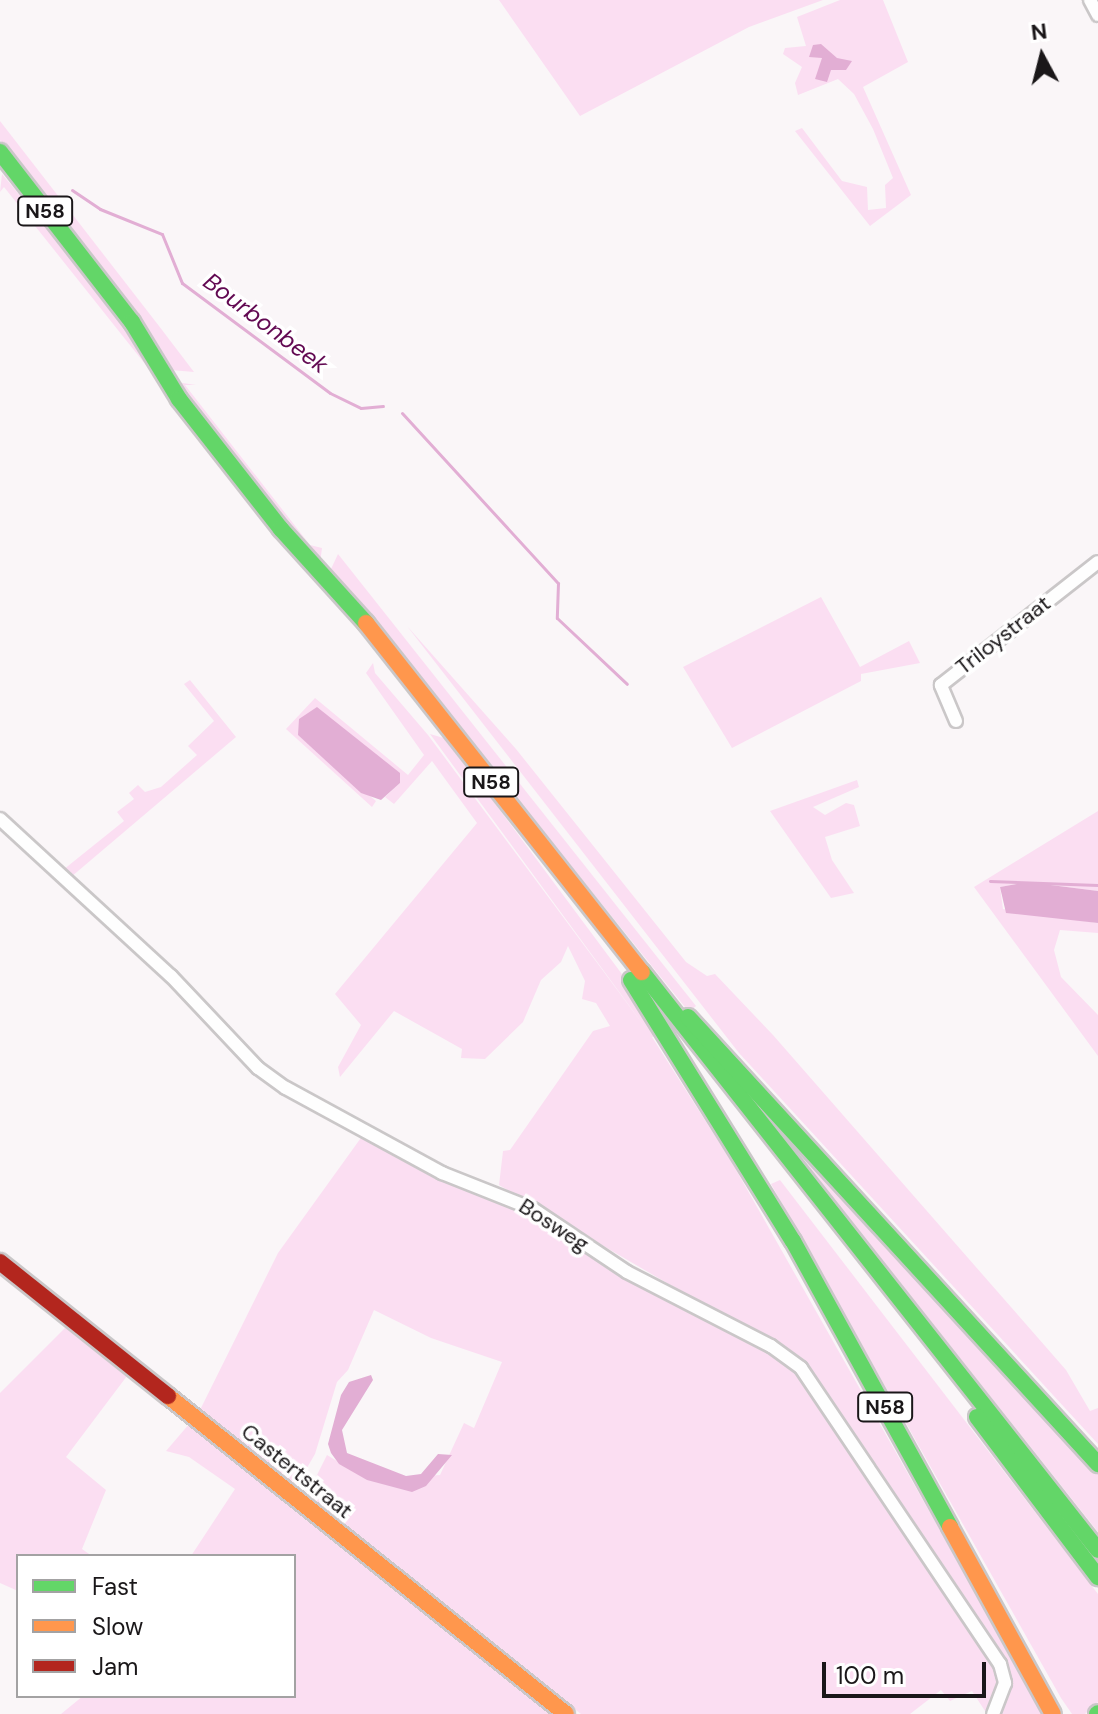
<!DOCTYPE html>
<html>
<head>
<meta charset="utf-8">
<style>
	body { margin:0 }
	#map { position:relative; width:1098px; height:1714px; overflow:hidden; background:#faf6f8; font-family:"DM Sans",sans-serif }
	div>[style] { position:absolute }
	.green>* { inset:0; background:#fbdef2 }
	.water>* { inset:0; background:#e2aed4 }
	.stream>* { height:3px; margin:-1.5px; padding:0 1.5px; transform-origin:1.5px; border-radius:1.5px; background:#e2aed4 }
	.roads { filter:drop-shadow(2px 0 #cac7c8) drop-shadow(-2px 0 #cac7c8) drop-shadow(0 2px #cac7c8) drop-shadow(0 -2px #cac7c8) }
	.street>* { height:12px; margin:-6px; padding:0 6px; transform-origin:6px; border-radius:6px; background:#fefefe }
	.fast>* { height:16px; margin:-8px; padding:0 8px; transform-origin:8px; border-radius:8px; background:#63d668 }
	.slow>* { height:16px; margin:-8px; padding:0 8px; transform-origin:8px; border-radius:8px; background:#ff974d }
	.jam>* { height:16px; margin:-8px; padding:0 8px; transform-origin:8px; border-radius:8px; background:#b3261e }
	span { translate:-50% -50%; white-space:nowrap; text-align:center; line-height:1.15; -webkit-text-stroke:7px #fff; paint-order:stroke }
	.shield-label span { padding:2px 6px; background:#fff; border:2px solid; border-radius:6px; -webkit-text-stroke-width:0 }
	.shield-label { font-size:20px; color:#1a1719; font-weight:700 }
	.street-label { font-size:22px; color:#1a1719 }
	.water-label { font-size:24px; color:#620952; font-style:italic }
	.legend { position:absolute; left:16px; top:1554px; width:280px; height:144px; box-sizing:border-box; background:#fff; border:2px solid #a3a2a3; margin:0; padding:10px 14px; list-style:none; font-size:24px; color:#1a1719 }
	.legend li { display:flex; align-items:center; gap:16px; height:40px }
	.legend b { width:40px; border:2px solid #a3a2a3 }
	.north { position:absolute; left:1002px; top:16px; width:80px; height:80px; -webkit-text-stroke:6px #fff; paint-order:stroke; rotate:353deg; font-size:22px; font-weight:700; line-height:32px; text-align:center; color:#1a1719 }
	.north::after { content:''; display:block; margin:auto; width:28px; height:36px; background:#1a1719; clip-path:polygon(50% 0,100% 100%,50% 72%,0 100%) }
	.scale { position:absolute; left:822px; top:1662px; width:164px; height:36px; box-sizing:border-box; border:4px solid #1a1719; border-top:0; padding-left:10px; font-size:24px; line-height:28px; white-space:nowrap; color:#1a1719; -webkit-text-stroke:6px #fff; paint-order:stroke }
</style>
</head>
<body>
<div id="map">
	<div class="green">
		<div style="clip-path:polygon(499px 0,823px 0,749px 27px,580px 116px)"></div>
		<div style="clip-path:polygon(840px 0,883px 0,908px 62px,863px 87px,911px 195px,870px 226px,795px 131px,802px 128px,842px 181px,867px 187px,868px 210px,886px 208px,885px 185px,893px 178px,873px 129px,854px 94px,838px 79px,798px 95px,795px 83px,802px 67px,783px 54px,785px 48px,806px 46px,797px 17px)"></div>
		<div style="clip-path:polygon(0 121px,159px 326px,194px 372px,171px 370px,0 140px)"></div>
		<div style="clip-path:polygon(2px 174px,104px 296px,153px 374px,4px 187px,0 192px)"></div>
		<div style="clip-path:polygon(176px 382px,196px 385px,185px 385px,310px 545px,322px 548px,320px 563px)"></div>
		<div style="clip-path:polygon(338px 554px,696px 1006px,689px 1012px,331px 569px)"></div>
		<div style="clip-path:polygon(821px 597px,860px 667px,909px 641px,920px 663px,861px 674px,861px 681px,732px 748px,683px 667px)"></div>
		<div style="clip-path:polygon(407px 626px,516px 749px,686px 962px,707px 976px,715px 974px,773px 1035px,1066px 1370px,1090px 1411px,1098px 1408px,1098px 1444px,739px 1053px)"></div>
		<div style="clip-path:polygon(373px 663px,375px 673px,428px 735px,650px 1034px,430px 734px,447px 739px,639px 997px,661px 1034px,652px 1037px,731px 1161px,1044px 1714px,997px 1714px,1009px 1686px,989px 1642px,804px 1363px,499px 1185px,503px 1151px,510px 1150px,593px 1031px,610px 1026px,596px 1003px,582px 999px,585px 981px,568px 946px,561px 962px,541px 980px,523px 1022px,485px 1059px,461px 1058px,462px 1049px,394px 1011px,340px 1077px,338px 1067px,361px 1025px,335px 994px,477px 823px,432px 761px,394px 804px,385px 797px,400px 783px,298px 735px,376px 801px,372px 807px,286px 729px,315px 698px,408px 775px,424px 755px,366px 673px)"></div>
		<div style="clip-path:polygon(190px 680px,236px 737px,71px 877px,63px 870px,124px 821px,117px 812px,134px 799px,129px 793px,138px 785px,145px 792px,161px 787px,197px 755px,188px 746px,214px 721px,184px 684px)"></div>
		<div style="clip-path:polygon(857px 780px,859px 787px,813px 807px,825px 815px,846px 803px,854px 805px,860px 826px,825px 837px,832px 860px,854px 893px,831px 898px,770px 811px)"></div>
		<div style="clip-path:polygon(1098px 811px,1098px 891px,1027px 882px,1000px 887px,1003px 909px,1098px 923px,1098px 933px,1060px 930px,1054px 950px,1061px 977px,1098px 1015px,1098px 1056px,974px 887px)"></div>
		<div style="clip-path:polygon(363px 1135px,508px 1200px,795px 1370px,997px 1669px,997px 1691px,987px 1714px,972px 1691px,950px 1701px,941px 1690px,910px 1714px,581px 1714px,306px 1497px,327px 1455px,368px 1480px,440px 1475px,464px 1423px,474px 1428px,502px 1362px,431px 1338px,374px 1310px,348px 1370px,337px 1382px,315px 1454px,297px 1485px,200px 1410px,278px 1253px)"></div>
		<div style="clip-path:polygon(792px 1143px,1098px 1474px,1098px 1532px,818px 1179px)"></div>
		<div style="clip-path:polygon(780px 1180px,1098px 1594px,1098px 1702px,1085px 1714px,1072px 1714px,1061px 1698px,771px 1184px)"></div>
		<div style="clip-path:polygon(67px 1326px,127px 1376px,66px 1457px,106px 1490px,82px 1549px,92px 1556px,18px 1556px,18px 1591px,0 1583px,0 1393px)"></div>
		<div style="clip-path:polygon(190px 1423px,278px 1495px,552px 1714px,61px 1714px,83px 1696px,294px 1696px,294px 1556px,191px 1556px,235px 1489px,189px 1457px,166px 1451px)"></div>
	</div>
	<div class="water">
		<div style="clip-path:polygon(821px 44px,837px 58px,852px 61px,846px 70px,831px 70px,827px 82px,815px 79px,822px 58px,809px 57px,813px 45px)"></div>
		<div style="clip-path:polygon(317px 707px,400px 773px,400px 783px,381px 800px,361px 793px,298px 735px,299px 719px)"></div>
		<div style="clip-path:polygon(1027px 882px,1098px 891px,1098px 923px,1006px 913px,1000px 887px)"></div>
		<div style="clip-path:polygon(371px 1375px,373px 1380px,342px 1430px,347px 1453px,406px 1476px,421px 1474px,438px 1454px,452px 1455px,426px 1486px,412px 1492px,367px 1480px,339px 1464px,331px 1453px,328px 1444px,341px 1395px,349px 1382px)"></div>
	</div>
	<div class="stream">
		<div style="left:72px;top:190px;width:34px;rotate:34deg"></div>
		<div style="left:100px;top:209px;width:67px;rotate:22deg"></div>
		<div style="left:162px;top:234px;width:53px;rotate:67.8deg"></div>
		<div style="left:182px;top:283px;width:184px;rotate:36.6deg"></div>
		<div style="left:330px;top:393px;width:34px;rotate:26deg"></div>
		<div style="left:361px;top:408px;width:22px;rotate:-5deg"></div>
		<div style="left:402px;top:413px;width:231px;rotate:47.5deg"></div>
		<div style="left:558px;top:583px;width:35px;rotate:92deg"></div>
		<div style="left:557px;top:618px;width:96px;rotate:43.3deg"></div>
		<div style="left:990px;top:881px;width:108px;rotate:2.1deg"></div>
	</div>
	<div class="roads">
		<div class="street">
			<div style="left:1090px;top:0;width:17px;rotate:62deg"></div>
			<div style="left:956px;top:721px;width:39px;rotate:-113deg"></div>
			<div style="left:941px;top:685px;width:199px;rotate:-38.1deg"></div>
			<div style="left:0;top:819px;width:232px;rotate:42.6deg"></div>
			<div style="left:171px;top:976px;width:127px;rotate:46.6deg"></div>
			<div style="left:258px;top:1068px;width:34px;rotate:36deg"></div>
			<div style="left:286px;top:1088px;width:178px;rotate:28.6deg"></div>
			<div style="left:442px;top:1173px;width:98px;rotate:21.6deg"></div>
			<div style="left:533px;top:1209px;width:113px;rotate:33.8deg"></div>
			<div style="left:627px;top:1272px;width:162px;rotate:27.2deg"></div>
			<div style="left:771px;top:1346px;width:37px;rotate:36deg"></div>
			<div style="left:801px;top:1368px;width:357px;rotate:56.1deg"></div>
			<div style="left:1000px;top:1664px;width:20px;rotate:75deg"></div>
			<div style="left:1005px;top:1683px;width:33px;rotate:111deg"></div>
		</div>
		<div class="fast">
			<div style="left:0;top:152px;width:215px;rotate:52.2deg"></div>
			<div style="left:132px;top:322px;width:90px;rotate:58.6deg"></div>
			<div style="left:179px;top:399px;width:165px;rotate:51.9deg"></div>
			<div style="left:281px;top:529px;width:127px;rotate:47.9deg"></div>
			<div style="left:642px;top:972px;width:736px;rotate:51.73deg"></div>
			<div style="left:631px;top:980px;width:307px;rotate:58.2deg"></div>
			<div style="left:793px;top:1241px;width:326px;rotate:61.2deg"></div>
			<div style="left:688px;top:1017px;width:607px;rotate:47.47deg"></div>
			<div style="left:977px;top:1417px;width:201px;rotate:52.9deg"></div>
			<div style="left:1097px;top:1714px;width:1px;rotate:-45deg"></div>
		</div>
		<div class="slow">
			<div style="left:366px;top:623px;width:445px;rotate:51.7deg"></div>
			<div style="left:168px;top:1396px;width:509px;rotate:38.62deg"></div>
			<div style="left:950px;top:1527px;width:213px;rotate:61.2deg"></div>
		</div>
		<div class="jam">
			<div style="left:0;top:1262px;width:215px;rotate:38.6deg"></div>
		</div>
	</div>
	<div class="shield-label">
		<span style="left:45px;top:211px">N58</span>
		<span style="left:491px;top:782px">N58</span>
		<span style="left:885px;top:1407px">N58</span>
	</div>
	<div class="street-label">
		<span style="left:1003px;top:635px;rotate:-38deg">Triloystraat</span>
		<span style="left:554px;top:1225px;rotate:33deg">Bosweg</span>
		<span style="left:297px;top:1471px;rotate:39deg">Castertstraat</span>
	</div>
	<div class="water-label">
		<span style="left:266px;top:323px;rotate:37deg">Bourbonbeek</span>
	</div>
	<ul class="legend">
	<li><b style="height:10px;background:#63d668"></b>Fast</li>
	<li><b style="height:10px;background:#ff974d"></b>Slow</li>
	<li><b style="height:10px;background:#b3261e"></b>Jam</li>
	</ul>
	<div class="north">N</div>
	<div class="scale">100 m</div>
</div>
</body>
</html>
